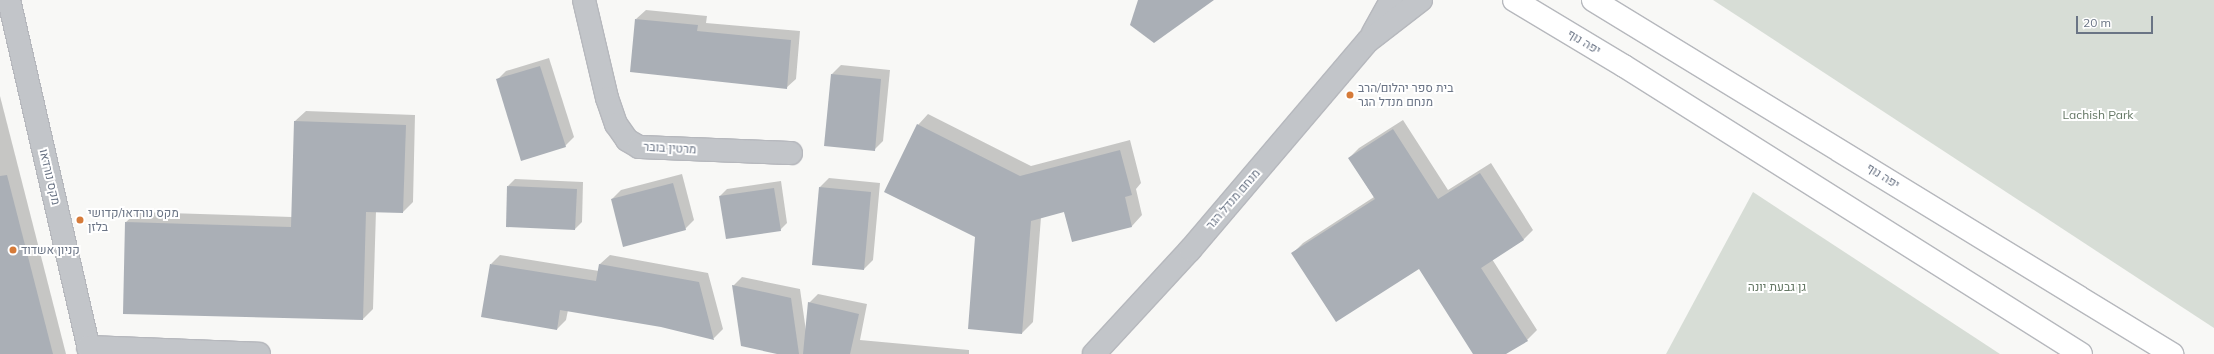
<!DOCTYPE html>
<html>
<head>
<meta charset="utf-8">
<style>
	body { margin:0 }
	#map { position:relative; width:2214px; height:354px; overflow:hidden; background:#f8f8f6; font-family:Mulish,Heebo,sans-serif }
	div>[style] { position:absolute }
	.green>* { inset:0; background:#d7ddd6 }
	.shadow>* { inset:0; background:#0003 }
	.building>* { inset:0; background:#aaafb6 }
	.roads { filter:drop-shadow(1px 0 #b6b8bd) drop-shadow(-1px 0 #b6b8bd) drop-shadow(0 1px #b6b8bd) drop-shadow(0 -1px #b6b8bd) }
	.minor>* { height:22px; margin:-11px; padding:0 11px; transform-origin:11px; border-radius:11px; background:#c2c5c9 }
	.major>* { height:22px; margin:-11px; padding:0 11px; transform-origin:11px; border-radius:11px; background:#fff }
	.dots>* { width:11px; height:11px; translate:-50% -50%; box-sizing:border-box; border:2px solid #fff; border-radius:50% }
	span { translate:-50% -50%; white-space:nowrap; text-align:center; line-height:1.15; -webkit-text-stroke:4px #fff; paint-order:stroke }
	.street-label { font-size:12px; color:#6a7485 }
	.poi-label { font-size:12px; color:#6a7485 }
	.left { translate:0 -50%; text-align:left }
	.park-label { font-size:12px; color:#647764 }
	.scale { position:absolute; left:2076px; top:16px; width:77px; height:18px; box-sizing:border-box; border:2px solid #6a7485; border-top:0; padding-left:5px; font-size:12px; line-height:14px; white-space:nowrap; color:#6a7485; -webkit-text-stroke:3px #fff; paint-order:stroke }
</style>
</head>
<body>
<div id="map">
	<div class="green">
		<div style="clip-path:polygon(1713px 0,2214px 0,2214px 328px)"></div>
		<div style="clip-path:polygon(1753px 192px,2000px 354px,1666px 354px)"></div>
	</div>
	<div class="shadow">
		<div style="clip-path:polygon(646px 10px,707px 16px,706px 23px,800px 31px,796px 79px,786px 88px,636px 19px)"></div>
		<div style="clip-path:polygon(549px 58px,574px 137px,565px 146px,497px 80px,506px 71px)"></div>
		<div style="clip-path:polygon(841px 65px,890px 70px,883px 141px,874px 150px,832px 74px)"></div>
		<div style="clip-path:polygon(0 96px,66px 354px,0 354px)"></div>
		<div style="clip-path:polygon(306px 111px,415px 115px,413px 202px,403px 212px,376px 211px,373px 309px,363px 319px,126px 222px,137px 212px,292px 217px,295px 121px)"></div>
		<div style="clip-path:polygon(928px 114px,1031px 166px,1130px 140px,1141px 183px,1136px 189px,1142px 215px,1132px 226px,1073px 241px,1064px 211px,1041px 217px,1033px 322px,1022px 333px,976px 237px,918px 125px)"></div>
		<div style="clip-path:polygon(1403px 120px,1448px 190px,1491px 163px,1533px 230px,1523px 240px,1492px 259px,1537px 330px,1527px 340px,1504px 354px,1474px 354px,1419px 267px,1293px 253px,1303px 243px,1374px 197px,1349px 158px,1359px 148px)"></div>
		<div style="clip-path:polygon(682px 174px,694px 220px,685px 229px,612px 199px,621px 190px)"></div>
		<div style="clip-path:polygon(829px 178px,880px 183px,873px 260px,864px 269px,820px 187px)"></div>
		<div style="clip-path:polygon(515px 179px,583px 182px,582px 222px,575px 229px,508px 186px)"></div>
		<div style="clip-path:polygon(781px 181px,787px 223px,780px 230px,720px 196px,727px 189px)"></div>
		<div style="clip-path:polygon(500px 255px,599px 271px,600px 264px,610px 255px,708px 273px,723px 329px,714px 338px,661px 326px,568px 310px,566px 320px,557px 329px,491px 264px)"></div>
		<div style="clip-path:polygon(742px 277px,800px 289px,806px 331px,809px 303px,818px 294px,867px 304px,860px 340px,969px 350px,969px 354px,781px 354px,733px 286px)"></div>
	</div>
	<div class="building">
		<div style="clip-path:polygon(1138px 0,1214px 0,1154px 43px,1130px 25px)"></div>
		<div style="clip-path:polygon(635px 19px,698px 25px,697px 31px,791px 40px,787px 89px,630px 72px)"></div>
		<div style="clip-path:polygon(540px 66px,566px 147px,521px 161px,496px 79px)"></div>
		<div style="clip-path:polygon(831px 74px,881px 79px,875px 151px,824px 146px)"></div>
		<div style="clip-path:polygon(294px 121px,406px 125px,403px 213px,366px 212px,363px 320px,123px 314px,125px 222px,291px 227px)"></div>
		<div style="clip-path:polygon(917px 124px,1020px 176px,1120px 150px,1132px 195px,1125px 197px,1132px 227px,1072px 242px,1064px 212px,1031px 221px,1022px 334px,968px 329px,975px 237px,884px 192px)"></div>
		<div style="clip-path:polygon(1393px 129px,1438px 199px,1480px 173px,1524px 240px,1481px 268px,1528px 341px,1506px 354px,1473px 354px,1419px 269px,1336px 322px,1291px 253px,1375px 199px,1348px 158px)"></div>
		<div style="clip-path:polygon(7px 175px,53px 354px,0 354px,0 176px)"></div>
		<div style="clip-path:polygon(673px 183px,686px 230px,623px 247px,611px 199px)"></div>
		<div style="clip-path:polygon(507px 186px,577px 189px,575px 230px,506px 227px)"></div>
		<div style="clip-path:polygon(819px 187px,871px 192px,864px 270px,812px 265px)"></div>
		<div style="clip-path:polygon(774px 188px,781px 231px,726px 239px,719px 196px)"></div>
		<div style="clip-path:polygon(490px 264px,596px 281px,599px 264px,699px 282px,714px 340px,661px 327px,560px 310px,557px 330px,481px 317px)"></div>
		<div style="clip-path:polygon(732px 285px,791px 298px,799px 354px,777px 354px,741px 346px)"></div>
		<div style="clip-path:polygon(808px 302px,859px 314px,850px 354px,803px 354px)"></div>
	</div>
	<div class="roads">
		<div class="minor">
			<div style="left:9px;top:0;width:363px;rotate:77.1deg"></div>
			<div style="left:584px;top:0;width:101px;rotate:76.8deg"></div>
			<div style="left:607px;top:98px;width:28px;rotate:71deg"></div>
			<div style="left:616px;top:124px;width:19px;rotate:55deg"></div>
			<div style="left:627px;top:140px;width:14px;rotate:30deg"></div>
			<div style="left:639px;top:147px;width:152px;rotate:2.3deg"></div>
			<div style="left:1373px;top:33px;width:38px;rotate:-61deg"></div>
			<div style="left:88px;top:347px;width:171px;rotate:2.3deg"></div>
			<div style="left:1094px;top:354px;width:142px;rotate:-47.3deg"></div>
			<div style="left:1190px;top:250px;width:275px;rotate:-49.6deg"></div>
			<div style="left:1368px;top:41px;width:67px;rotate:-37.7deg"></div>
		</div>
		<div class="major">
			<div style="left:1514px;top:0;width:128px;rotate:31deg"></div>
			<div style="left:1624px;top:66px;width:540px;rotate:32.22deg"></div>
			<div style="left:1593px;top:0;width:679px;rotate:31.44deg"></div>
		</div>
	</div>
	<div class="dots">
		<div style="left:1350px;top:95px;background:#d67b39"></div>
		<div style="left:80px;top:220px;background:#d67b39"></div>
		<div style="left:13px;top:250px;background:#d67b39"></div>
	</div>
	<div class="street-label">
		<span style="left:1584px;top:42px;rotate:31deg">יפה נוף</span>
		<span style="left:670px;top:148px;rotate:3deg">מרטין בובר</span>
		<span style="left:1883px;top:176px;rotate:32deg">יפה נוף</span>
		<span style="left:50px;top:177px;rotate:77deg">מקס נורדאו</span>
		<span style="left:1233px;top:199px;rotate:-49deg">מנחם מנדל הגר</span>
	</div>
	<div class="poi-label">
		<span class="left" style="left:1358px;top:95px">בית ספר יהלום/הרב<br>מנחם מנדל הגר</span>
		<span class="left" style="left:88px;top:220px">מקס נורדאו/קדושי<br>בלזן</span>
		<span class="left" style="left:21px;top:250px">קניון אשדוד</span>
	</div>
	<div class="park-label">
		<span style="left:2098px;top:115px">Lachish Park</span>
		<span style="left:1777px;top:287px">גן גבעת יונה</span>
	</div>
	<div class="scale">20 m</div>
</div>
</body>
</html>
